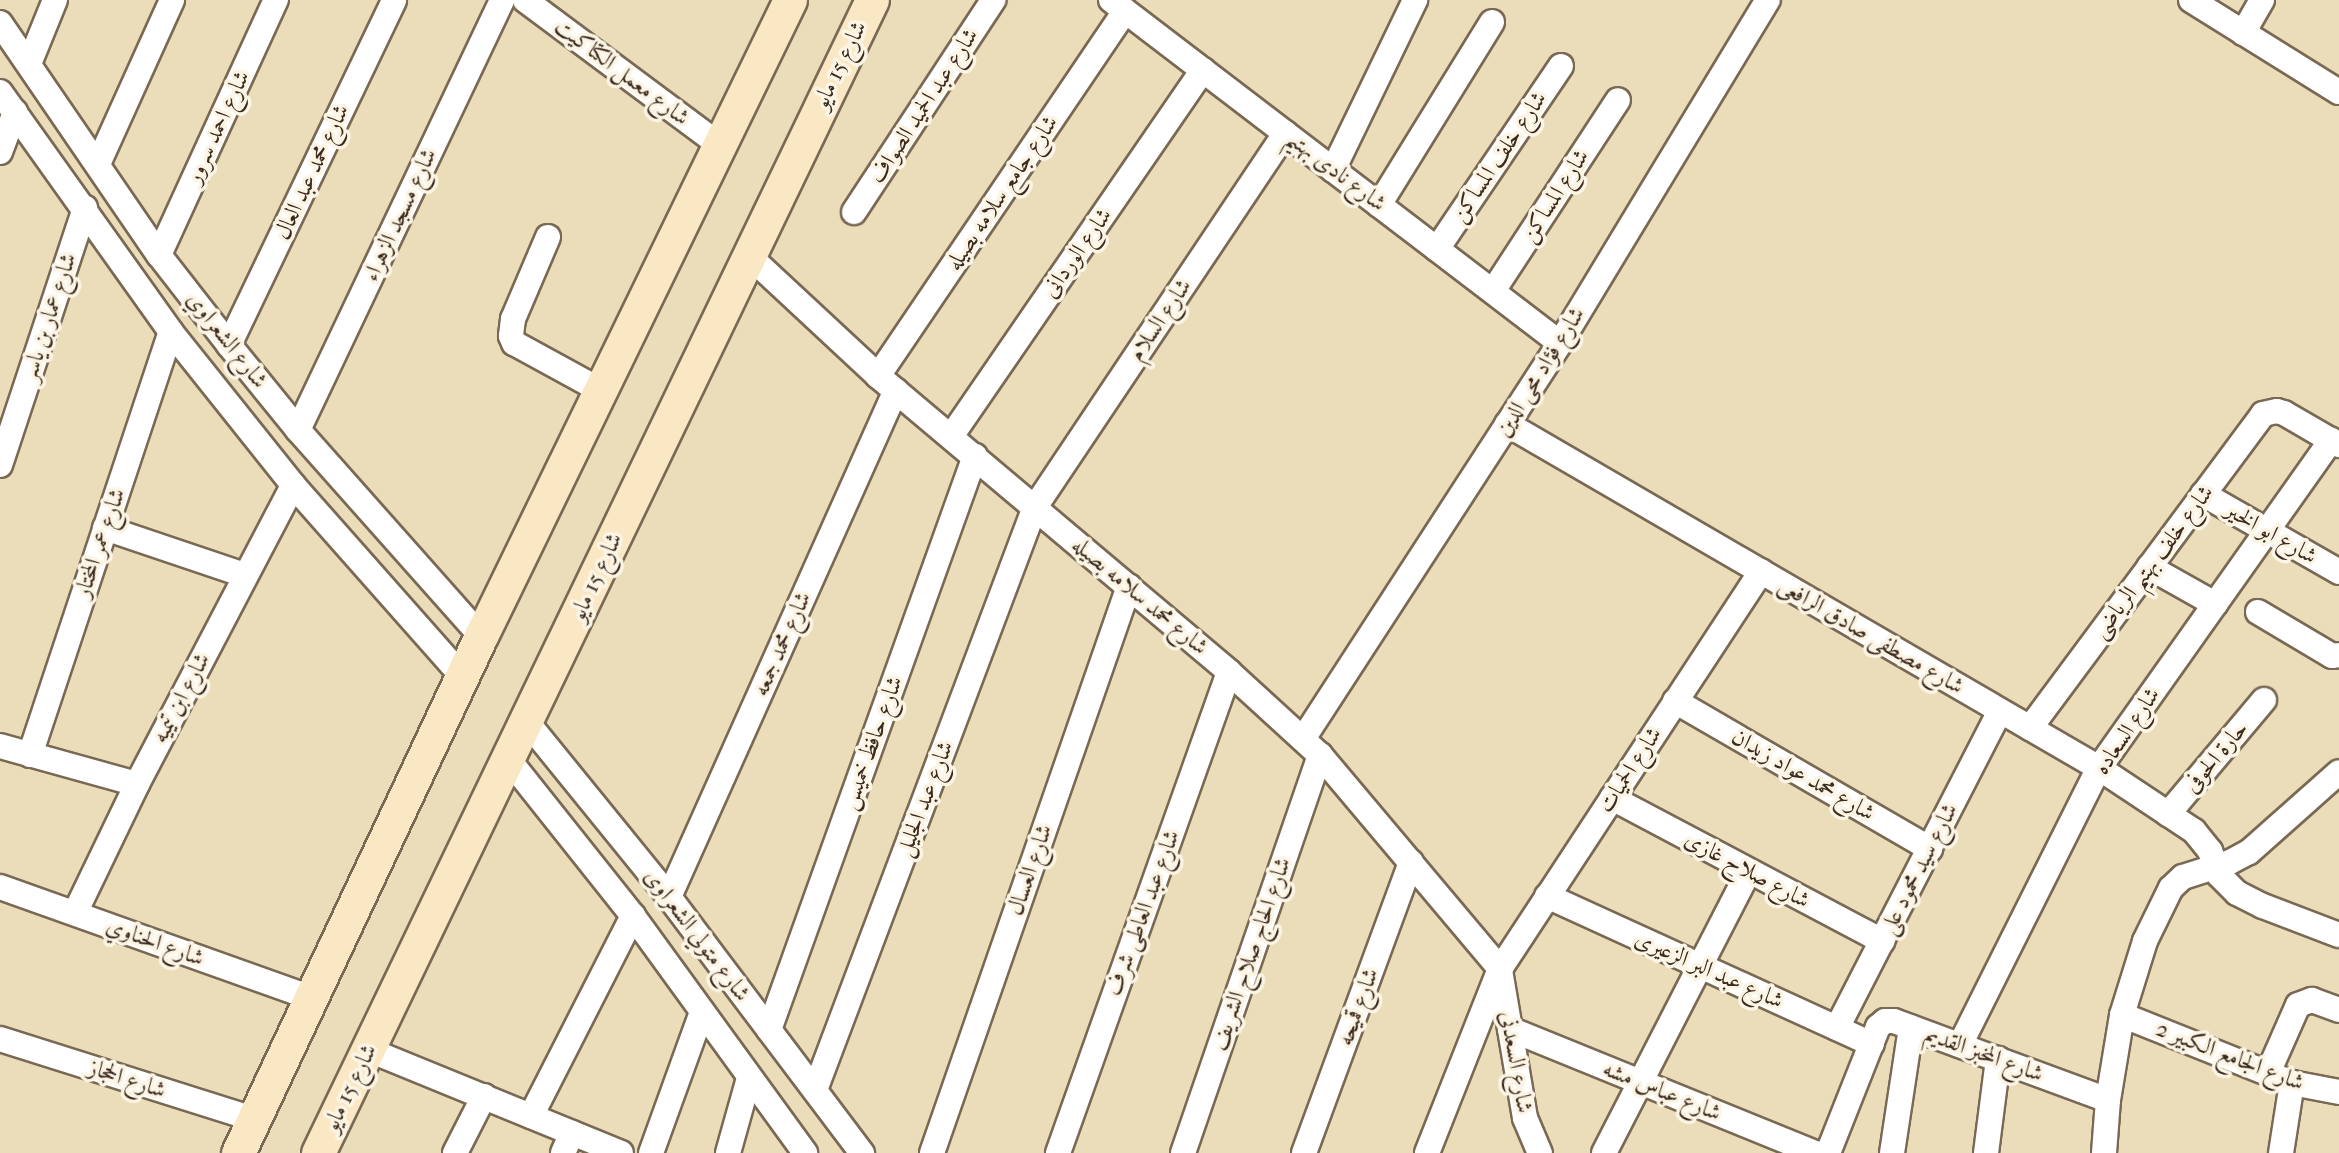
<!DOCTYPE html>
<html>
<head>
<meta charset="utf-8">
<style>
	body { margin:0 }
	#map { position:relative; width:2339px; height:1153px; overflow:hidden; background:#ebddb9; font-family:"IM FELL French Canon",Amiri,serif }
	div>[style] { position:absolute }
	.roads { filter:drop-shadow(2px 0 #796954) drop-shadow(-2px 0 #796954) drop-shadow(0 2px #796954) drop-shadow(0 -2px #796954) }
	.minor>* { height:24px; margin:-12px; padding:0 12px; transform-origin:12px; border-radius:12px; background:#fff }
	.secondary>* { height:33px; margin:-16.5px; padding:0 16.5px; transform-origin:16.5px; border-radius:16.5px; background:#fae7c3 }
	span { translate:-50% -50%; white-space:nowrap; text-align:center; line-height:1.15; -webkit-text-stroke:7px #fcf5e5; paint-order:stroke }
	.street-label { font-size:23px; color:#3b2a1e }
</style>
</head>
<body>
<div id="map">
	<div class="roads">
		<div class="minor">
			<div style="left:525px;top:0;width:241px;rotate:36.7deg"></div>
			<div style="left:1111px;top:0;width:565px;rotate:37.38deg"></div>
			<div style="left:2191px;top:0;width:174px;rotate:31.9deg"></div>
			<div style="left:0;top:23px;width:281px;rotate:55.6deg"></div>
			<div style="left:159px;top:255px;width:114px;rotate:52.1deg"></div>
			<div style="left:229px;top:345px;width:109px;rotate:50.9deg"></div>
			<div style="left:298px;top:430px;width:276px;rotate:48.4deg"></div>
			<div style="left:2243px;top:33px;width:38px;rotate:-60deg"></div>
			<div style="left:29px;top:64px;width:69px;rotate:-67.9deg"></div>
			<div style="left:0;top:92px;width:295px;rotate:54.5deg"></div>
			<div style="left:171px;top:332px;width:196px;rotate:51.4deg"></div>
			<div style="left:293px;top:485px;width:255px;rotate:48.5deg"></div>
			<div style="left:0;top:152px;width:43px;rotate:-69.4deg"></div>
			<div style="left:98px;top:164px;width:180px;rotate:-65.7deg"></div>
			<div style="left:1333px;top:170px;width:189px;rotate:-64.2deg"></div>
			<div style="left:1379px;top:205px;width:215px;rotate:-58.3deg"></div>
			<div style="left:854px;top:212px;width:254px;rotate:-56.7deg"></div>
			<div style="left:548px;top:237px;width:89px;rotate:113.1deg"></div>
			<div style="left:513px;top:319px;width:17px;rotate:97deg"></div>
			<div style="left:511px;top:336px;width:8px;rotate:67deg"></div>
			<div style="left:514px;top:343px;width:98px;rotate:28.7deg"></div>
			<div style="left:1437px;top:249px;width:221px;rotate:-55.9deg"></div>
			<div style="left:159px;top:255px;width:281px;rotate:-65.4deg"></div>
			<div style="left:748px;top:255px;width:178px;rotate:42.9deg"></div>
			<div style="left:878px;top:376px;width:459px;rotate:40.1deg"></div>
			<div style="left:1229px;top:672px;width:123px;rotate:42.4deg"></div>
			<div style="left:1320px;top:755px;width:280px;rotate:49.9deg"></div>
			<div style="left:1493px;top:291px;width:228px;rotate:-56.8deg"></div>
			<div style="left:229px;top:345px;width:382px;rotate:-64.4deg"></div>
			<div style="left:878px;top:376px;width:441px;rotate:-55.9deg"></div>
			<div style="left:1507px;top:424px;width:685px;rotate:30.16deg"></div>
			<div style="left:2099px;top:768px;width:114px;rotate:33.6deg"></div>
			<div style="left:2194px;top:831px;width:26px;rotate:51deg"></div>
			<div style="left:2210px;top:851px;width:26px;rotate:69deg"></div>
			<div style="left:2219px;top:875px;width:25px;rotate:45deg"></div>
			<div style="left:2237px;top:893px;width:29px;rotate:27deg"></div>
			<div style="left:2263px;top:906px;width:81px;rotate:20.9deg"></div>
			<div style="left:298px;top:430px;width:476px;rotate:-64.6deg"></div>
			<div style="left:952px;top:435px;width:443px;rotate:-55.5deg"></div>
			<div style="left:0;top:465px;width:271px;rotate:-71.7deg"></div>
			<div style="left:2203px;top:494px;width:157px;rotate:29.8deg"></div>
			<div style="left:105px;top:528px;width:148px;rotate:18.6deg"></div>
			<div style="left:2149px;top:567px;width:76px;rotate:29.3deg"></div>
			<div style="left:2258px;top:612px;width:86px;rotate:30.7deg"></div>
			<div style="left:2332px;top:656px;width:7px;rotate:-8deg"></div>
			<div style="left:1675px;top:701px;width:295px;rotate:30.1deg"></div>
			<div style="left:527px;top:722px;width:225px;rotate:50.9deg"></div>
			<div style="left:669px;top:897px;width:321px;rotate:53deg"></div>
			<div style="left:2030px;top:728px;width:391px;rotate:-53.4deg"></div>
			<div style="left:2263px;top:414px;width:14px;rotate:-12deg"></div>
			<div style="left:2277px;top:411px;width:7px;rotate:16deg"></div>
			<div style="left:2284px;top:413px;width:64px;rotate:30.2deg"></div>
			<div style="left:1303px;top:739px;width:472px;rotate:-57deg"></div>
			<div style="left:1560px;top:343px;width:401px;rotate:-58.8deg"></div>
			<div style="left:0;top:746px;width:142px;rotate:15.5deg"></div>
			<div style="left:30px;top:755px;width:446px;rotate:-71.6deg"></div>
			<div style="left:509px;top:760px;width:199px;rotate:51.5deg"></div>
			<div style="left:633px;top:916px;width:293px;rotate:54deg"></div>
			<div style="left:1612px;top:798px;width:306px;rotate:27.9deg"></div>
			<div style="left:2168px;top:814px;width:149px;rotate:-49.9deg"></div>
			<div style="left:0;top:887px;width:330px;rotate:19.6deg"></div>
			<div style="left:1547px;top:896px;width:357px;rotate:24.5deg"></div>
			<div style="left:669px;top:897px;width:555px;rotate:-65.88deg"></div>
			<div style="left:75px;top:913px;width:143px;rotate:-64.3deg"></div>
			<div style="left:137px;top:784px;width:337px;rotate:-62.4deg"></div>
			<div style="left:1500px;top:970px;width:150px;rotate:80.4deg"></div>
			<div style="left:1525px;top:1118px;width:38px;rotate:67deg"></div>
			<div style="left:2122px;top:1015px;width:183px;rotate:21.8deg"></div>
			<div style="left:2292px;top:1083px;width:48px;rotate:10.8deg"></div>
			<div style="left:1837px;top:1028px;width:356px;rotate:-62.8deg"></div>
			<div style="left:1510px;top:1029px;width:329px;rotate:22.1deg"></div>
			<div style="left:769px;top:1030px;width:610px;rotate:-70.26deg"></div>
			<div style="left:0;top:1039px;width:266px;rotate:17.5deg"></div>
			<div style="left:1960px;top:1045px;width:310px;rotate:-63.4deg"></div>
			<div style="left:2099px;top:768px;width:402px;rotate:-54.7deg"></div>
			<div style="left:369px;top:1050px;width:272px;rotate:22.2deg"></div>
			<div style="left:2268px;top:1073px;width:74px;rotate:-66.2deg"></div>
			<div style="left:2298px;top:1005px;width:15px;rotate:-20deg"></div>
			<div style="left:2312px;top:1000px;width:29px;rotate:20deg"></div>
			<div style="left:815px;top:1090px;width:623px;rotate:-69.33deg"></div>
			<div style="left:1035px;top:507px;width:450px;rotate:-56.2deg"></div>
			<div style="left:531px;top:1116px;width:225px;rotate:-63deg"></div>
			<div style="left:455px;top:1153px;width:64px;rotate:-63deg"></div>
			<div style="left:563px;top:1153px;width:22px;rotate:-66deg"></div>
			<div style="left:651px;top:1153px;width:150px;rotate:-70.1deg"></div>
			<div style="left:728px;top:1153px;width:78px;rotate:-74.4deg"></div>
			<div style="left:932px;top:1153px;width:600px;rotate:-70.84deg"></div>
			<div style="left:1058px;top:1153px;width:510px;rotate:-70.43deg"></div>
			<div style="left:1183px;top:1153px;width:421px;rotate:-71deg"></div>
			<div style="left:1304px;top:1153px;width:310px;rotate:-69.8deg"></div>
			<div style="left:1427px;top:1153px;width:198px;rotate:-68.4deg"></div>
			<div style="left:1500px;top:969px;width:476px;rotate:-56.7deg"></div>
			<div style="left:1604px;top:1153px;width:317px;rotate:-62.8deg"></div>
			<div style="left:1828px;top:1153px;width:136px;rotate:-68.4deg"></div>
			<div style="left:1878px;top:1027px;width:9px;rotate:-41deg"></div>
			<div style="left:1885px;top:1021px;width:9px"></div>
			<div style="left:1894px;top:1021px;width:228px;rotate:20.3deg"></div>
			<div style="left:1892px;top:1153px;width:127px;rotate:-81.4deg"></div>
			<div style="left:1986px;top:1153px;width:95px;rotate:-82.7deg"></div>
			<div style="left:2104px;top:1153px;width:53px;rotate:-85.7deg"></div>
			<div style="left:2108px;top:1100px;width:86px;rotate:-80.6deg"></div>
			<div style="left:2122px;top:1015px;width:77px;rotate:-72.7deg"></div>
			<div style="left:2145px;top:941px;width:59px;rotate:-63.9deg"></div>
			<div style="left:2171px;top:888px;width:16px;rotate:-43deg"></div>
			<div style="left:2183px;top:877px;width:49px;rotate:-17.7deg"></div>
			<div style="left:2230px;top:862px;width:21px;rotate:-28deg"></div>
			<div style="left:2249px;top:852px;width:120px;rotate:-41.6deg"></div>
			<div style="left:2281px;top:1153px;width:71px;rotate:-81.1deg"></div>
		</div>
		<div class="secondary">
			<div style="left:238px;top:1153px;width:571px;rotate:-64.83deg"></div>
			<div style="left:481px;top:636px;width:707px;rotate:-64.09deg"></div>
			<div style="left:318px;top:1153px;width:1279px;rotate:-64.34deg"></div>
		</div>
	</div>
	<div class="street-label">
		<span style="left:840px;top:65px;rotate:-64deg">شارع 15 مايو</span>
		<span style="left:622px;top:72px;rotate:37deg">شارع معمل الكتاكيت</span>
		<span style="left:924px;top:106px;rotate:-57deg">شارع عبد الحميد الصواف</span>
		<span style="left:218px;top:127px;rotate:-65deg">شارع احمد سرور</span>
		<span style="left:1499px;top:157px;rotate:-56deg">شارع خلف المساكن</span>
		<span style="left:1336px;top:171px;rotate:37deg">شارع نادى بهتيم</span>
		<span style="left:312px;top:172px;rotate:-65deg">شارع محمد عبد العال</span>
		<span style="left:1002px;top:193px;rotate:-56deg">شارع جامع سلامه بصيله</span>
		<span style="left:1555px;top:196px;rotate:-57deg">شارع المساكن</span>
		<span style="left:400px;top:215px;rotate:-65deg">شارع مسجد الزهراء</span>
		<span style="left:1077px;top:253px;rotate:-55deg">شارع الوردانى</span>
		<span style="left:49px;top:317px;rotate:-72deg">شارع عمار بن ياسر</span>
		<span style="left:1160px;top:320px;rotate:-56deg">شارع السلام</span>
		<span style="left:227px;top:340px;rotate:52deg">شارع الشعراوي</span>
		<span style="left:1540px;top:372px;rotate:-58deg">شارع فؤاد محى الدين</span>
		<span style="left:2271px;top:533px;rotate:30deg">شارع ابو الخير</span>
		<span style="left:100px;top:543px;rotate:-71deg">شارع عمر المختار</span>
		<span style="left:2153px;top:562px;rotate:-53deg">شارع خلف بهتيم الرياضى</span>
		<span style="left:596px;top:577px;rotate:-65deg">شارع 15 مايو</span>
		<span style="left:1140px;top:596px;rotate:40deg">شارع محمد سلامه بصيله</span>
		<span style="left:1871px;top:636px;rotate:30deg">شارع مصطفى صادق الرافعى</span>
		<span style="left:782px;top:644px;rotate:-66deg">شارع محمد جمعه</span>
		<span style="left:181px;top:698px;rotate:-62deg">شارع ابن تيميه</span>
		<span style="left:2127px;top:731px;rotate:-56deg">شارع السعاده</span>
		<span style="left:872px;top:743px;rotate:-70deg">شارع حافظ خميس</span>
		<span style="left:2216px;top:757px;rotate:-50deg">حارة الحوفى</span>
		<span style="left:1630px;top:770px;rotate:-57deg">شارع الحميات</span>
		<span style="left:1803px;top:775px;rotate:30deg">شارع محمد عواد زيدان</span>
		<span style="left:925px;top:799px;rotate:-69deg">شارع عبد الجليل</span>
		<span style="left:1919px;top:869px;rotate:-63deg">شارع سيد محمود على</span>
		<span style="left:1030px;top:870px;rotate:-71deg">شارع العسال</span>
		<span style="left:1747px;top:870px;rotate:28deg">شارع صلاح غازى</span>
		<span style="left:1143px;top:913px;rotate:-70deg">شارع عبد العاطى شرف</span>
		<span style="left:697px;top:935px;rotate:53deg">شارع متولي الشعراوى</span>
		<span style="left:155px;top:942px;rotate:20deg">شارع الحناوي</span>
		<span style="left:1251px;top:954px;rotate:-71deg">شارع الحاج صلاح الشريف</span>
		<span style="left:1709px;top:970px;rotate:24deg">شارع عبد البر الزعيرى</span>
		<span style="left:1358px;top:1007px;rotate:-70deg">شارع قميحه</span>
		<span style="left:1984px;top:1054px;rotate:20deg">شارع المخبز القديم</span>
		<span style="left:2230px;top:1056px;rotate:21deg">شارع الجامع الكبير 2</span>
		<span style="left:1516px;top:1062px;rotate:80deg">شارع السعدنى</span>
		<span style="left:127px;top:1079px;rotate:18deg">شارع الحجاز</span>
		<span style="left:350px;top:1088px;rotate:-64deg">شارع 15 مايو</span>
		<span style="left:1662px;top:1091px;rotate:22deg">شارع عباس مشه</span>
	</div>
</div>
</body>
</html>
